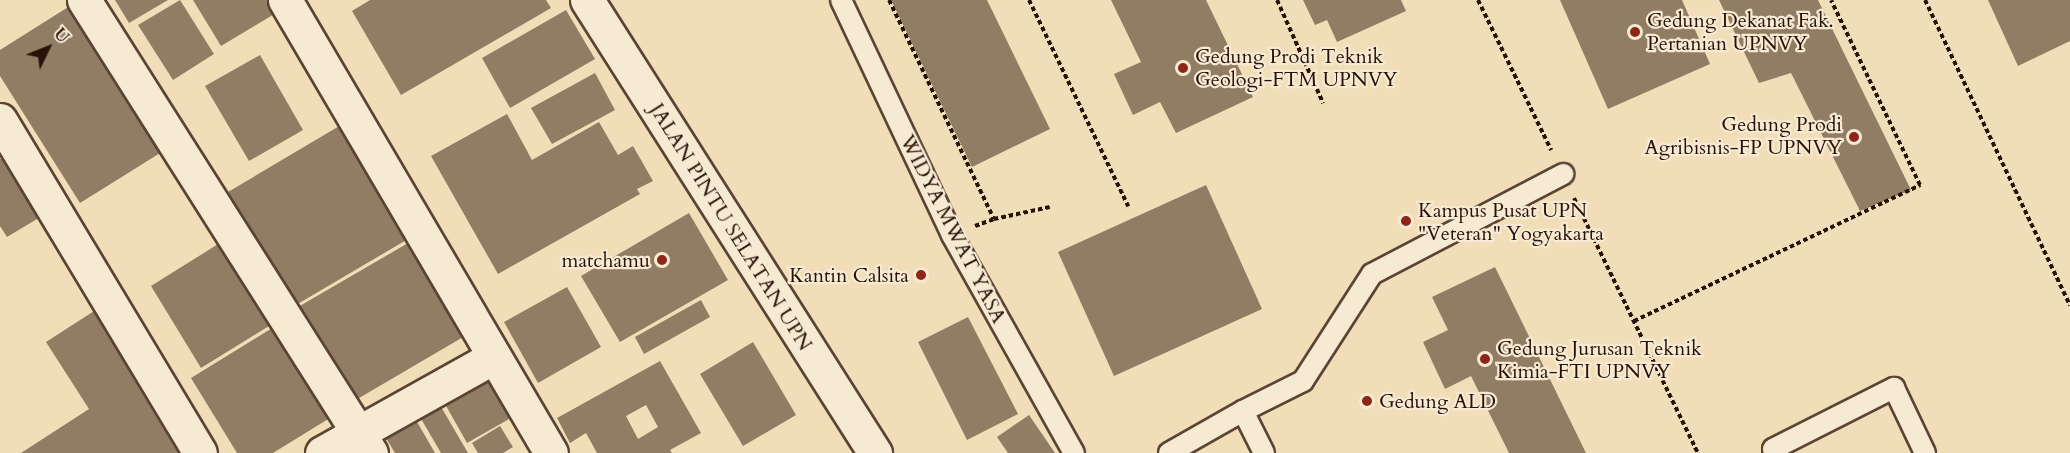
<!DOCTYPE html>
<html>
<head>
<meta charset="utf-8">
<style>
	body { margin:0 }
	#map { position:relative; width:2070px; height:453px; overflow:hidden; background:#f1deb9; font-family:Cardo,serif }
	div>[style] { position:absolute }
	.building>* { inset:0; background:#917c64 }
	.path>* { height:4px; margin-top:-2px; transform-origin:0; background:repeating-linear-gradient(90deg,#291108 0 4.5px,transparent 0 7.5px) }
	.roads { filter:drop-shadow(2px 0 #5b4434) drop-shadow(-2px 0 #5b4434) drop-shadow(0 2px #5b4434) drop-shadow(0 -2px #5b4434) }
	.lane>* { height:20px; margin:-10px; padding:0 10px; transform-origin:10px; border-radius:10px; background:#f6ead2 }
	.street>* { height:33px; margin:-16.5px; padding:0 16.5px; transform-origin:16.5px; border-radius:16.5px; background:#f6ead2 }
	.secondary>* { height:33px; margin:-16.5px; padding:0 16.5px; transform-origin:16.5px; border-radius:16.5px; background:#f6ead2 }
	.dots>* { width:16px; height:16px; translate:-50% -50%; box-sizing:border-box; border:3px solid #f6ead2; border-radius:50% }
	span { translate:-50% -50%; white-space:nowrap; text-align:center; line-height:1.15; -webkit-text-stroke:4.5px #f6ead2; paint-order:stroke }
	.poi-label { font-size:20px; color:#291108 }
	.left { translate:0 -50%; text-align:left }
	.right { translate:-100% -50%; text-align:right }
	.street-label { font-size:20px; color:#291108 }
	.north { position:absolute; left:18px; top:18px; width:60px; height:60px; -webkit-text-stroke:4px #f6ead2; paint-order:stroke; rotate:47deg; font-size:16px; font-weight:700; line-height:24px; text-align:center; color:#291108 }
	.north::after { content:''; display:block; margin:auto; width:21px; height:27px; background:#291108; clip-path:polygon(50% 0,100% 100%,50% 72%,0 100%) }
</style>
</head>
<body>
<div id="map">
	<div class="building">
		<div style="clip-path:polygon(115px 0,168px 0,129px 23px)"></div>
		<div style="clip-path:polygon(180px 0,214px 54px,173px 80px,138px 25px)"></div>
		<div style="clip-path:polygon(193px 0,275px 0,281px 10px,221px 46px)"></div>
		<div style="clip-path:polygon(370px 0,546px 0,551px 8px,401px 95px,352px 11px)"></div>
		<div style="clip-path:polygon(891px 0,987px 0,1050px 129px,972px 167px)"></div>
		<div style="clip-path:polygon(1111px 0,1206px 0,1253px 97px,1176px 133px,1160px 102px,1133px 115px,1114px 74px,1141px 62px)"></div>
		<div style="clip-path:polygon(1303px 0,1401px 0,1406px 11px,1337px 42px,1327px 20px,1315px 25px)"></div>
		<div style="clip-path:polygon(1560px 0,1682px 0,1710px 64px,1608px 109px)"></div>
		<div style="clip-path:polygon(1719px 0,1818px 0,1911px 190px,1860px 211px,1791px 73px,1759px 83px)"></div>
		<div style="clip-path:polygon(1988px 0,2070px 0,2070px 41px,2018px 66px)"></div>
		<div style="clip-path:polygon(73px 4px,165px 150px,80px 203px,0 76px,0 50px)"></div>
		<div style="clip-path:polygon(566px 10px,595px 59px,510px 108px,482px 58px)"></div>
		<div style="clip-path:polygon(260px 55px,303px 130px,249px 161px,205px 86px)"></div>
		<div style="clip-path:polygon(595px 73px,615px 110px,552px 144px,531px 108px)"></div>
		<div style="clip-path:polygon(507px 114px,532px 160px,599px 122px,618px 155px,633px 146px,653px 181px,637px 189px,640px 194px,498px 274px,431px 156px)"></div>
		<div style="clip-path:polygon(341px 125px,408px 239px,296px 305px,228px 192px)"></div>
		<div style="clip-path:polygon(15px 150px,52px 210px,7px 237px,0 226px,0 159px)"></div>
		<div style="clip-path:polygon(1206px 185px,1262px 309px,1114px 376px,1058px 252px)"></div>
		<div style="clip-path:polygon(689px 213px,728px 280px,620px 342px,581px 276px)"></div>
		<div style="clip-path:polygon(415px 239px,470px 333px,354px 401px,298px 307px)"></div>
		<div style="clip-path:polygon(223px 241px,274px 323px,201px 368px,151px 286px)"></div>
		<div style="clip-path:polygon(1495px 267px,1586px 453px,1509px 453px,1471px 376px,1445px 389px,1423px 342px,1448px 330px,1432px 297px)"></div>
		<div style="clip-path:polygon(567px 287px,601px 347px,538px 383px,504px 322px)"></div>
		<div style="clip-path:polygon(701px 300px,710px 317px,644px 354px,635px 337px)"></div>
		<div style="clip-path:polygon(105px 304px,166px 399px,151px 408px,180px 453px,21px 453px,89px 409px,46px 342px)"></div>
		<div style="clip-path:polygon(968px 317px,1018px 414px,967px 440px,918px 342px)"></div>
		<div style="clip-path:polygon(282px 322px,338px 413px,273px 453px,237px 453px,191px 378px)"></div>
		<div style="clip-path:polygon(753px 342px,796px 415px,743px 446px,700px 374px)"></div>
		<div style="clip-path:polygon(evenodd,660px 361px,701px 433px,670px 450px,672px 453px,597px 453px,586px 433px,570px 443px,557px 418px,660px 361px,646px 405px,658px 427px,638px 439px,626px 416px,646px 405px)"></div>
		<div style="clip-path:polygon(488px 379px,511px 418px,467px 443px,445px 404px)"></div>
		<div style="clip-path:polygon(440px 405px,468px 453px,441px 453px,420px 417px)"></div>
		<div style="clip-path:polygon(1029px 415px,1055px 453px,1008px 453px,997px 437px)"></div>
		<div style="clip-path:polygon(416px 420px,435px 453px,395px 453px,386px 438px)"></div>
		<div style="clip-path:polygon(500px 426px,513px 447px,503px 453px,478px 453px,472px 443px)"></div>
	</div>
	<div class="path">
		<div style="left:889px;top:0;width:243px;rotate:64.4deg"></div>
		<div style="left:994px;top:219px;width:57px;rotate:-12.1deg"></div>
		<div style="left:1029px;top:0;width:229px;rotate:64.3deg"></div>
		<div style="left:1277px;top:0;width:113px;rotate:65.9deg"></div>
		<div style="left:1478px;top:0;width:167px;rotate:64deg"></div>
		<div style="left:1925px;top:0;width:338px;rotate:64.6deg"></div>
		<div style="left:1574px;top:198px;width:284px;rotate:64.1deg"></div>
		<div style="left:975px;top:226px;width:20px;rotate:-20deg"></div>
		<div style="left:1634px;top:321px;width:317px;rotate:-25.4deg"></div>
		<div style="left:1920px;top:185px;width:205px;rotate:-115.7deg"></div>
	</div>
	<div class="roads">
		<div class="lane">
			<div style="left:841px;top:0;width:260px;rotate:64.7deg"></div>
			<div style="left:952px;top:235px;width:250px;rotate:60.8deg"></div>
			<div style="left:1169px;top:453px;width:85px;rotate:-29.6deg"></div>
			<div style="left:1264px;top:453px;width:47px;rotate:-116.6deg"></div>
			<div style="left:1243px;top:411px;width:67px;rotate:-26.6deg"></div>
			<div style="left:1303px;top:381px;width:127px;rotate:-57.2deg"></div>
			<div style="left:1372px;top:274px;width:216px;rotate:-27.6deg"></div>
			<div style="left:1775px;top:453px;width:4px;rotate:-117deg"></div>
			<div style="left:1773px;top:449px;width:136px;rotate:-26.8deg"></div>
			<div style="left:1894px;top:388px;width:72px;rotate:64.5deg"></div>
		</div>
		<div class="street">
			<div style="left:84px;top:0;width:536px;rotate:57.64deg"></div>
			<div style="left:285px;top:0;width:525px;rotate:59.58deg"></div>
			<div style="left:0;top:120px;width:388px;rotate:59deg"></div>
			<div style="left:322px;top:453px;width:195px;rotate:-29.2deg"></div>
		</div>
		<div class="secondary">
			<div style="left:587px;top:0;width:537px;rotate:57.55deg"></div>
		</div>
	</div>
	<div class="dots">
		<div style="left:1635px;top:32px;background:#8f2418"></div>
		<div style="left:1183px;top:68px;background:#8f2418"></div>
		<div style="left:1854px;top:137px;background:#8f2418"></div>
		<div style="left:1406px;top:221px;background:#8f2418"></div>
		<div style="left:662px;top:260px;background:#8f2418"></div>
		<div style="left:921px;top:275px;background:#8f2418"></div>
		<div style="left:1485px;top:359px;background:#8f2418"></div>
		<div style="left:1367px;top:401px;background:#8f2418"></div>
	</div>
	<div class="poi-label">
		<span class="left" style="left:1647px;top:32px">Gedung Dekanat Fak.<br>Pertanian UPNVY</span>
		<span class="left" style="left:1195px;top:68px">Gedung Prodi Teknik<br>Geologi-FTM UPNVY</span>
		<span class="right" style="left:1842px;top:136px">Gedung Prodi<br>Agribisnis-FP UPNVY</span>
		<span class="left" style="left:1418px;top:222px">Kampus Pusat UPN<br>"Veteran" Yogyakarta</span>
		<span class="right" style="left:650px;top:260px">matchamu</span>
		<span class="right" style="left:909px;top:275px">Kantin Calsita</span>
		<span class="left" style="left:1497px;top:360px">Gedung Jurusan Teknik<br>Kimia-FTI UPNVY</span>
		<span class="left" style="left:1379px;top:401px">Gedung ALD</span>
	</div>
	<div class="street-label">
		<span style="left:731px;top:227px;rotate:58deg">JALAN PINTU SELATAN UPN</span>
		<span style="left:953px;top:229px;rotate:63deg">WIDYA MWAT YASA</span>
	</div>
	<div class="north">U</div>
</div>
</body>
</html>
